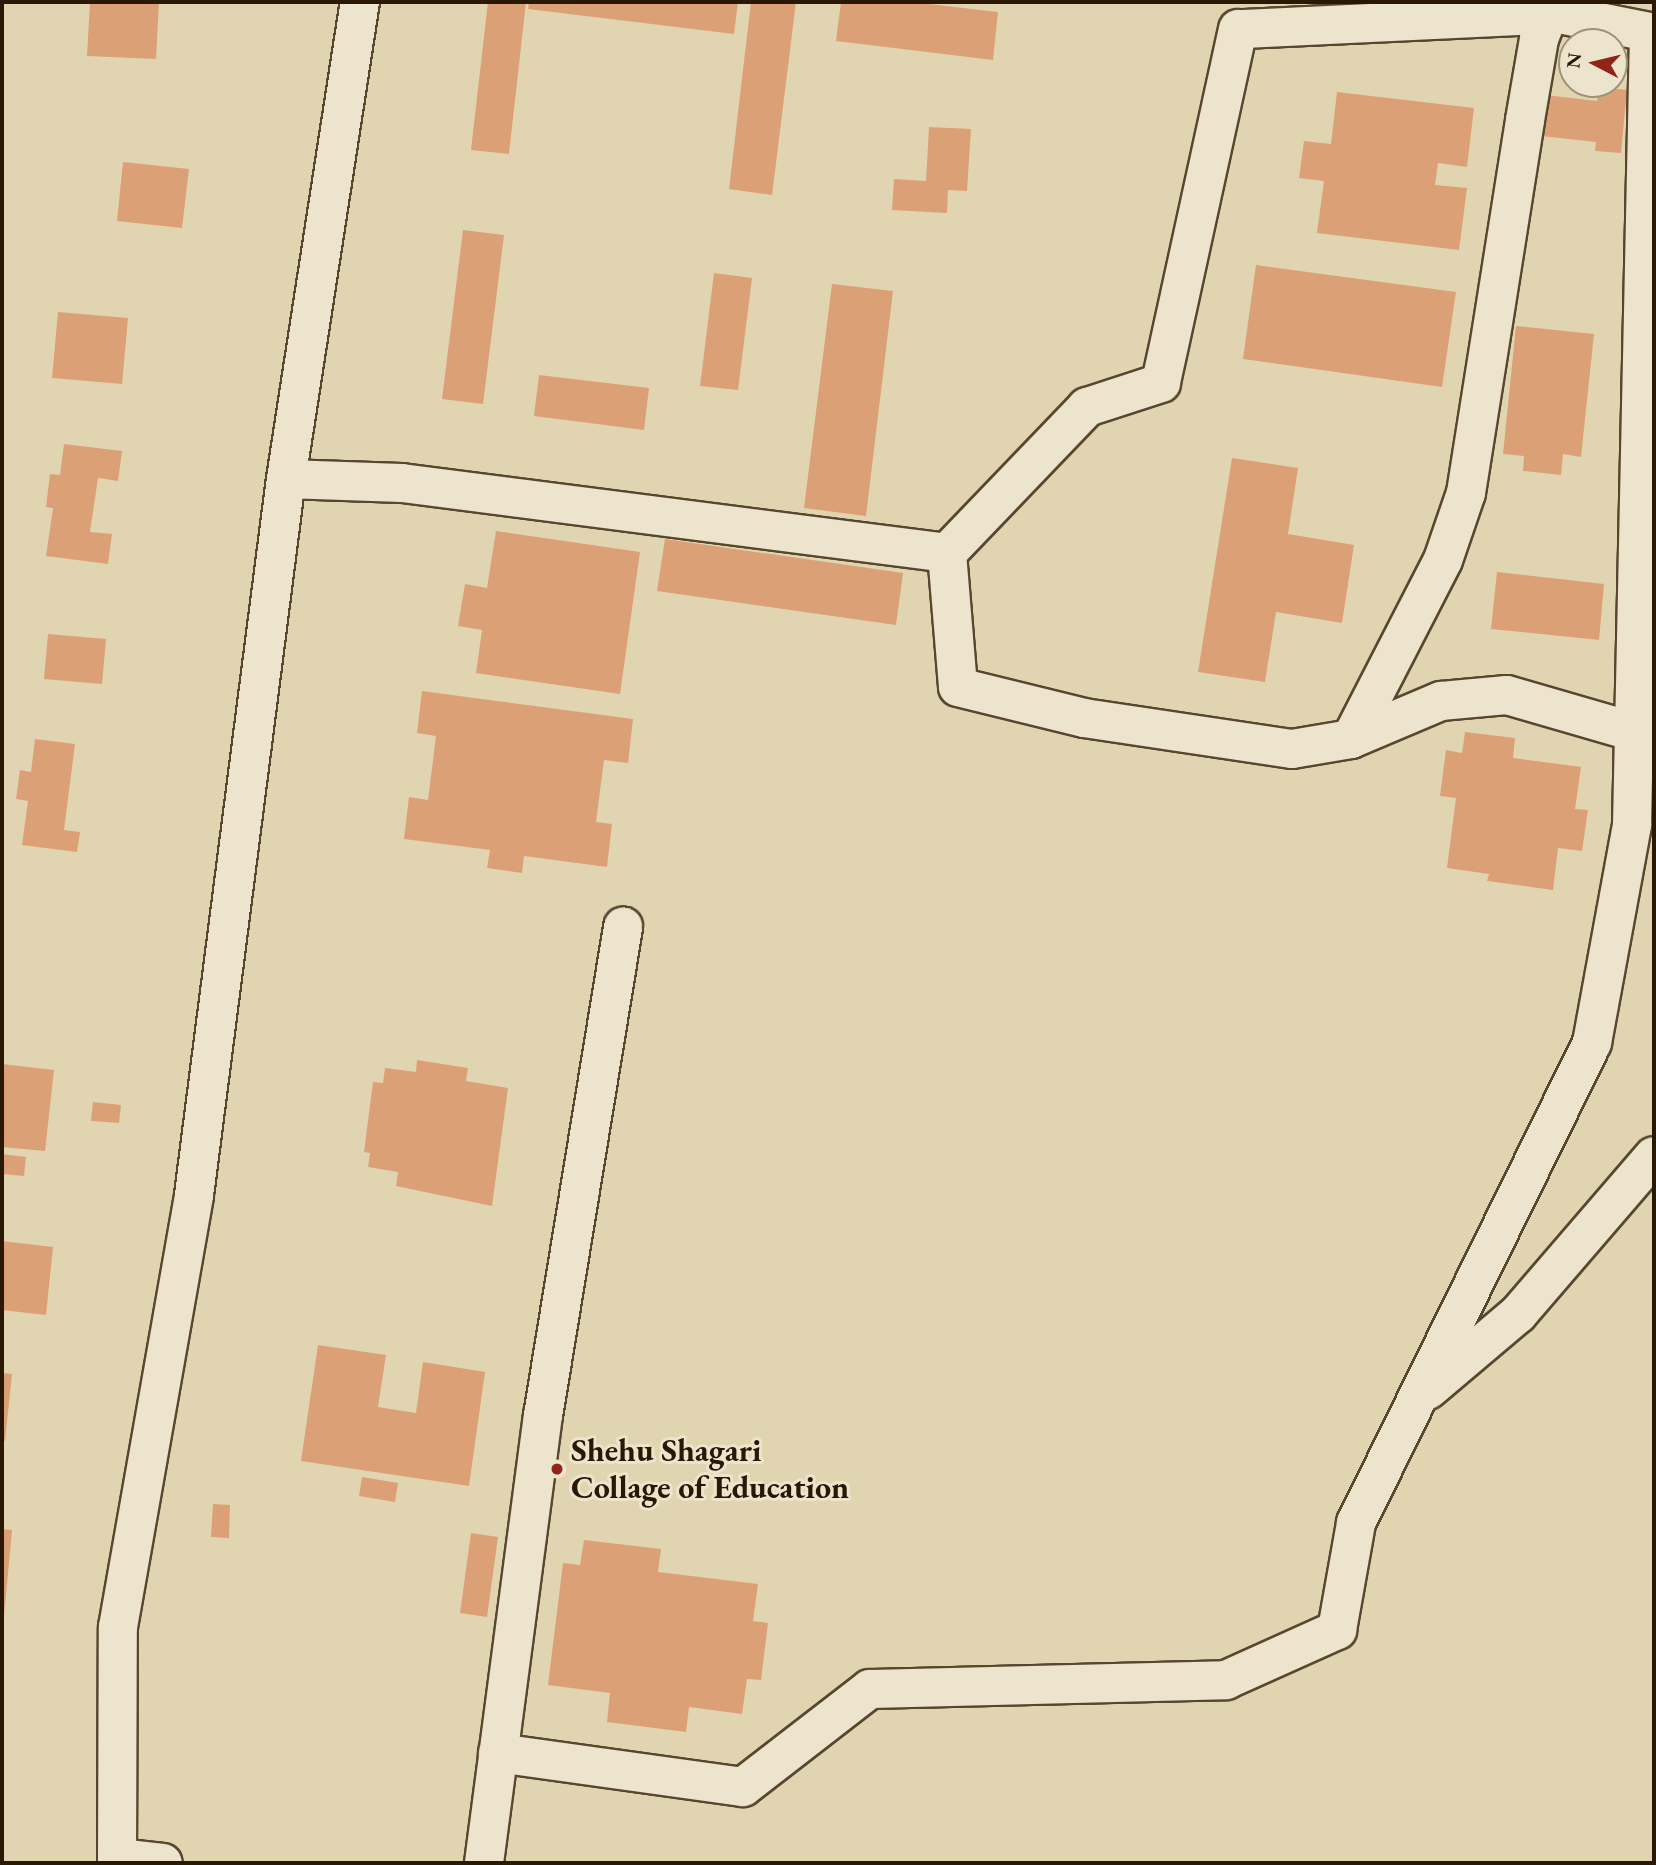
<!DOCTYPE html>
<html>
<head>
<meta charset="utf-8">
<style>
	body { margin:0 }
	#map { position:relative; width:1656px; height:1865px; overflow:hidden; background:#e1d5b1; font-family:"EB Garamond",serif }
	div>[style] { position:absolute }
	.building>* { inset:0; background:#dca077 }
	.roads { filter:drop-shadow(2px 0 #58462f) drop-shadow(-2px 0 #58462f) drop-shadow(0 2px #58462f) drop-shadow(0 -2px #58462f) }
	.minor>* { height:38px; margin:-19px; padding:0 19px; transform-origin:19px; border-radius:19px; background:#ece4cc }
	.dots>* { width:19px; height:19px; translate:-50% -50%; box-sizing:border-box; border:4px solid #ece4cc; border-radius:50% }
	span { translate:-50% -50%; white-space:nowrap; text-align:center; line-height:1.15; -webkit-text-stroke:6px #ece4cc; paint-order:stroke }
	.poi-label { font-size:32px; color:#2a1704; font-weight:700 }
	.left { translate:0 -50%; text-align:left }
	.frame { position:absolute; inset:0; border:4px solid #2a1704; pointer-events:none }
	.north { position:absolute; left:1558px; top:28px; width:70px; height:70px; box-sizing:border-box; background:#ece4cc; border:2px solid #9e927c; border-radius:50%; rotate:277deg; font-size:19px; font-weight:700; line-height:28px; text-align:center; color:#2a1704 }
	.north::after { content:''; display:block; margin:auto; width:24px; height:32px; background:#8f2418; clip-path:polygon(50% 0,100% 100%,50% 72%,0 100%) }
</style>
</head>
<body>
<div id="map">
	<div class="building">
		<div style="clip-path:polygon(90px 2px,159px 2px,156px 59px,87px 56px)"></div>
		<div style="clip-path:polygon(488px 2px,526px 2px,509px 154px,471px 150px)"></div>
		<div style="clip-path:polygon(529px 2px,738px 2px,734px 34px,528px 9px)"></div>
		<div style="clip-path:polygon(751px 2px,796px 2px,772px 195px,729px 189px)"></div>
		<div style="clip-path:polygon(841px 2px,912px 2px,998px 12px,993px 60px,836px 41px)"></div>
		<div style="clip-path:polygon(1599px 87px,1627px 90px,1621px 153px,1595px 151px,1596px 142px,1532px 135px,1537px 94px,1597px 101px)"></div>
		<div style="clip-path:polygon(1337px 92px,1474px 108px,1467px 167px,1438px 163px,1435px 185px,1467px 188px,1459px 250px,1317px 233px,1324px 181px,1299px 178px,1304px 141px,1331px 144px)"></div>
		<div style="clip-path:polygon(929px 127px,971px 129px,967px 191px,948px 190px,947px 213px,892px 210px,894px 179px,926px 181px)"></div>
		<div style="clip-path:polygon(123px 162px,189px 169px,182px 228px,117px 221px)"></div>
		<div style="clip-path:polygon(463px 230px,504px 235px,483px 404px,442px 399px)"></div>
		<div style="clip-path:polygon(1256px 265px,1456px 292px,1442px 387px,1243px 359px)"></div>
		<div style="clip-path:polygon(714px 273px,752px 278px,738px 390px,700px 386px)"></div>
		<div style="clip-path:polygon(832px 284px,893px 291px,866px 516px,804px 508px)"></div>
		<div style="clip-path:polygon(58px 312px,128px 318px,122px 384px,52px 378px)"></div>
		<div style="clip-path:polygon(1516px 326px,1594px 334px,1581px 457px,1563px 454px,1561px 475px,1523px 471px,1524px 456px,1503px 454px)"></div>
		<div style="clip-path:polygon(539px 375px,649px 388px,644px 430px,534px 416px)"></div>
		<div style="clip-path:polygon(64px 444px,122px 451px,118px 481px,98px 478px,90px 532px,112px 534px,108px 564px,46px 556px,53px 508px,46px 507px,50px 474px,60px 475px)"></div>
		<div style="clip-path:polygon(1232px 458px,1298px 468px,1288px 534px,1354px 545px,1342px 623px,1276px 612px,1265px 682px,1198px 672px)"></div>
		<div style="clip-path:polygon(496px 531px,640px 552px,620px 694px,476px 673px,482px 630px,458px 626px,465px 584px,487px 588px)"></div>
		<div style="clip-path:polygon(665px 539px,903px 573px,896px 625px,657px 591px)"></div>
		<div style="clip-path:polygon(1497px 572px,1604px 584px,1599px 640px,1491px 629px)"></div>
		<div style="clip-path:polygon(48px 634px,106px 639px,102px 684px,44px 679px)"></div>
		<div style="clip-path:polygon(422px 691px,633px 719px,628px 763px,604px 760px,596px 822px,612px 824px,607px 867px,524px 856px,522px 873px,487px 868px,490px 850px,404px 839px,409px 797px,428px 800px,436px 736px,417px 733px)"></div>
		<div style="clip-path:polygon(1465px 732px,1515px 738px,1513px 758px,1581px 767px,1575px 809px,1588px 810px,1582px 851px,1558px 848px,1553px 890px,1487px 881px,1489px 874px,1447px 868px,1456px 798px,1440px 796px,1446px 750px,1462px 753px)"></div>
		<div style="clip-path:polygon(35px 739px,75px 744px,64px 830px,80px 832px,77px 852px,22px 845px,28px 801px,16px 799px,20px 770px,31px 772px)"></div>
		<div style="clip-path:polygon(417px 1060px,468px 1068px,466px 1081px,508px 1088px,492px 1206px,396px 1186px,398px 1172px,368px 1167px,370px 1153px,364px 1152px,373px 1082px,383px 1083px,385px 1068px,416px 1072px)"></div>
		<div style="clip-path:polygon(2px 1064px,54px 1070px,45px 1151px,2px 1147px)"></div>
		<div style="clip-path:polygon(93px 1102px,121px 1105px,119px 1123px,91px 1121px)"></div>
		<div style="clip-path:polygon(2px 1154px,26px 1157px,24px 1176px,2px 1174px)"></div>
		<div style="clip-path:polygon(2px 1241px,53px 1247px,46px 1315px,2px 1310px)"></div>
		<div style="clip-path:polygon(318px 1345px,386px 1355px,378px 1407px,416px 1413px,423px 1362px,485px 1372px,469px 1486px,301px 1461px)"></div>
		<div style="clip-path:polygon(2px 1373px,12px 1374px,5px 1441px,2px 1441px)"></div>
		<div style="clip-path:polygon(362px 1477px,398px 1483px,395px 1502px,359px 1496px)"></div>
		<div style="clip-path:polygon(213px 1504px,230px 1505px,229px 1538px,211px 1537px)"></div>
		<div style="clip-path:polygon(2px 1529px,12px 1530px,4px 1616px,2px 1616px)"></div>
		<div style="clip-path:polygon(471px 1533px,498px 1537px,487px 1617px,460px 1613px)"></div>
		<div style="clip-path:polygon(584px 1540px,661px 1549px,658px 1572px,758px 1584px,753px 1621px,768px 1623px,761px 1680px,747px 1679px,742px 1714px,689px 1707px,686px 1732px,607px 1722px,610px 1693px,548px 1685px,563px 1563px,580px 1565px)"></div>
	</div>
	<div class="roads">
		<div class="minor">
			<div style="left:1649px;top:32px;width:91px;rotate:-168.6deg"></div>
			<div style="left:1560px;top:14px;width:322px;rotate:177.3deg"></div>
			<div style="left:1238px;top:29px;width:362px;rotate:102.3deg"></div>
			<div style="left:1161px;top:383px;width:78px;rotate:162deg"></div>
			<div style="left:1087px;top:407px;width:202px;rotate:133.8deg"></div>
			<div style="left:947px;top:553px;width:134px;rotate:85.3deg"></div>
			<div style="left:958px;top:687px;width:130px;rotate:13.8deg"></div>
			<div style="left:1084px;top:718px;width:210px;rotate:8.5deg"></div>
			<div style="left:1292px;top:749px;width:60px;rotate:-9.6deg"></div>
			<div style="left:1351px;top:739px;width:98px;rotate:-22.9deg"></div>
			<div style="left:1441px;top:701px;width:66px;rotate:-5.2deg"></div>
			<div style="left:1507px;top:695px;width:132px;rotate:16.2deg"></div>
			<div style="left:1634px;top:732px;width:20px;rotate:3deg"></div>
			<div style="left:286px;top:479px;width:116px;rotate:2deg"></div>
			<div style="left:402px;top:483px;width:549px;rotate:7.32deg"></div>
			<div style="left:1351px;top:739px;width:201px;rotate:-62.8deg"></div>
			<div style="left:1443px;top:560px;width:71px;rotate:-71.1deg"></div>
			<div style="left:1466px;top:493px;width:378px;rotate:-81deg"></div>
			<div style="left:1525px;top:120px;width:82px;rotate:-80.2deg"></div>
			<div style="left:1539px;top:39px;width:40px;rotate:-69deg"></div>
			<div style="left:1428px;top:1390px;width:118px;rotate:-40.2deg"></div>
			<div style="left:1518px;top:1314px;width:208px;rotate:-49.3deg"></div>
			<div style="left:498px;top:1753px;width:247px;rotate:7.9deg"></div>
			<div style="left:743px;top:1787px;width:160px;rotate:-37.7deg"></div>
			<div style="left:870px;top:1689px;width:356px;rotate:-1.4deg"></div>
			<div style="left:1226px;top:1680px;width:122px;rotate:-24.2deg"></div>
			<div style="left:1337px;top:1630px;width:109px;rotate:-79.9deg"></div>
			<div style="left:1356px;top:1523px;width:535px;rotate:-63.82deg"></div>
			<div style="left:1592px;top:1043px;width:222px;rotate:-79.6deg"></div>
			<div style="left:1632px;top:825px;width:793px;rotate:-88.77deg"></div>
			<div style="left:1649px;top:32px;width:5px"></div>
			<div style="left:118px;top:1858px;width:45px;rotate:6.3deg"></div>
			<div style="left:117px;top:1863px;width:236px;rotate:-89.8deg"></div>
			<div style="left:118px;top:1627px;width:439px;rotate:-80deg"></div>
			<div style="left:194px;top:1195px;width:722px;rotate:-82.68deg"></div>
			<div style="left:286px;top:479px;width:483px;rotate:-81.2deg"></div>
			<div style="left:484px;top:1863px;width:451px;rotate:-82.5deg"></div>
			<div style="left:543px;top:1416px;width:496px;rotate:-80.7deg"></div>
		</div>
	</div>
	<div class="dots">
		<div style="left:557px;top:1469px;background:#8f2418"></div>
	</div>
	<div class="poi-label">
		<span class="left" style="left:571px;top:1469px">Shehu Shagari<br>Collage of Education</span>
	</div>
	<div class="frame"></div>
	<div class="north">N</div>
</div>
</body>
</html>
